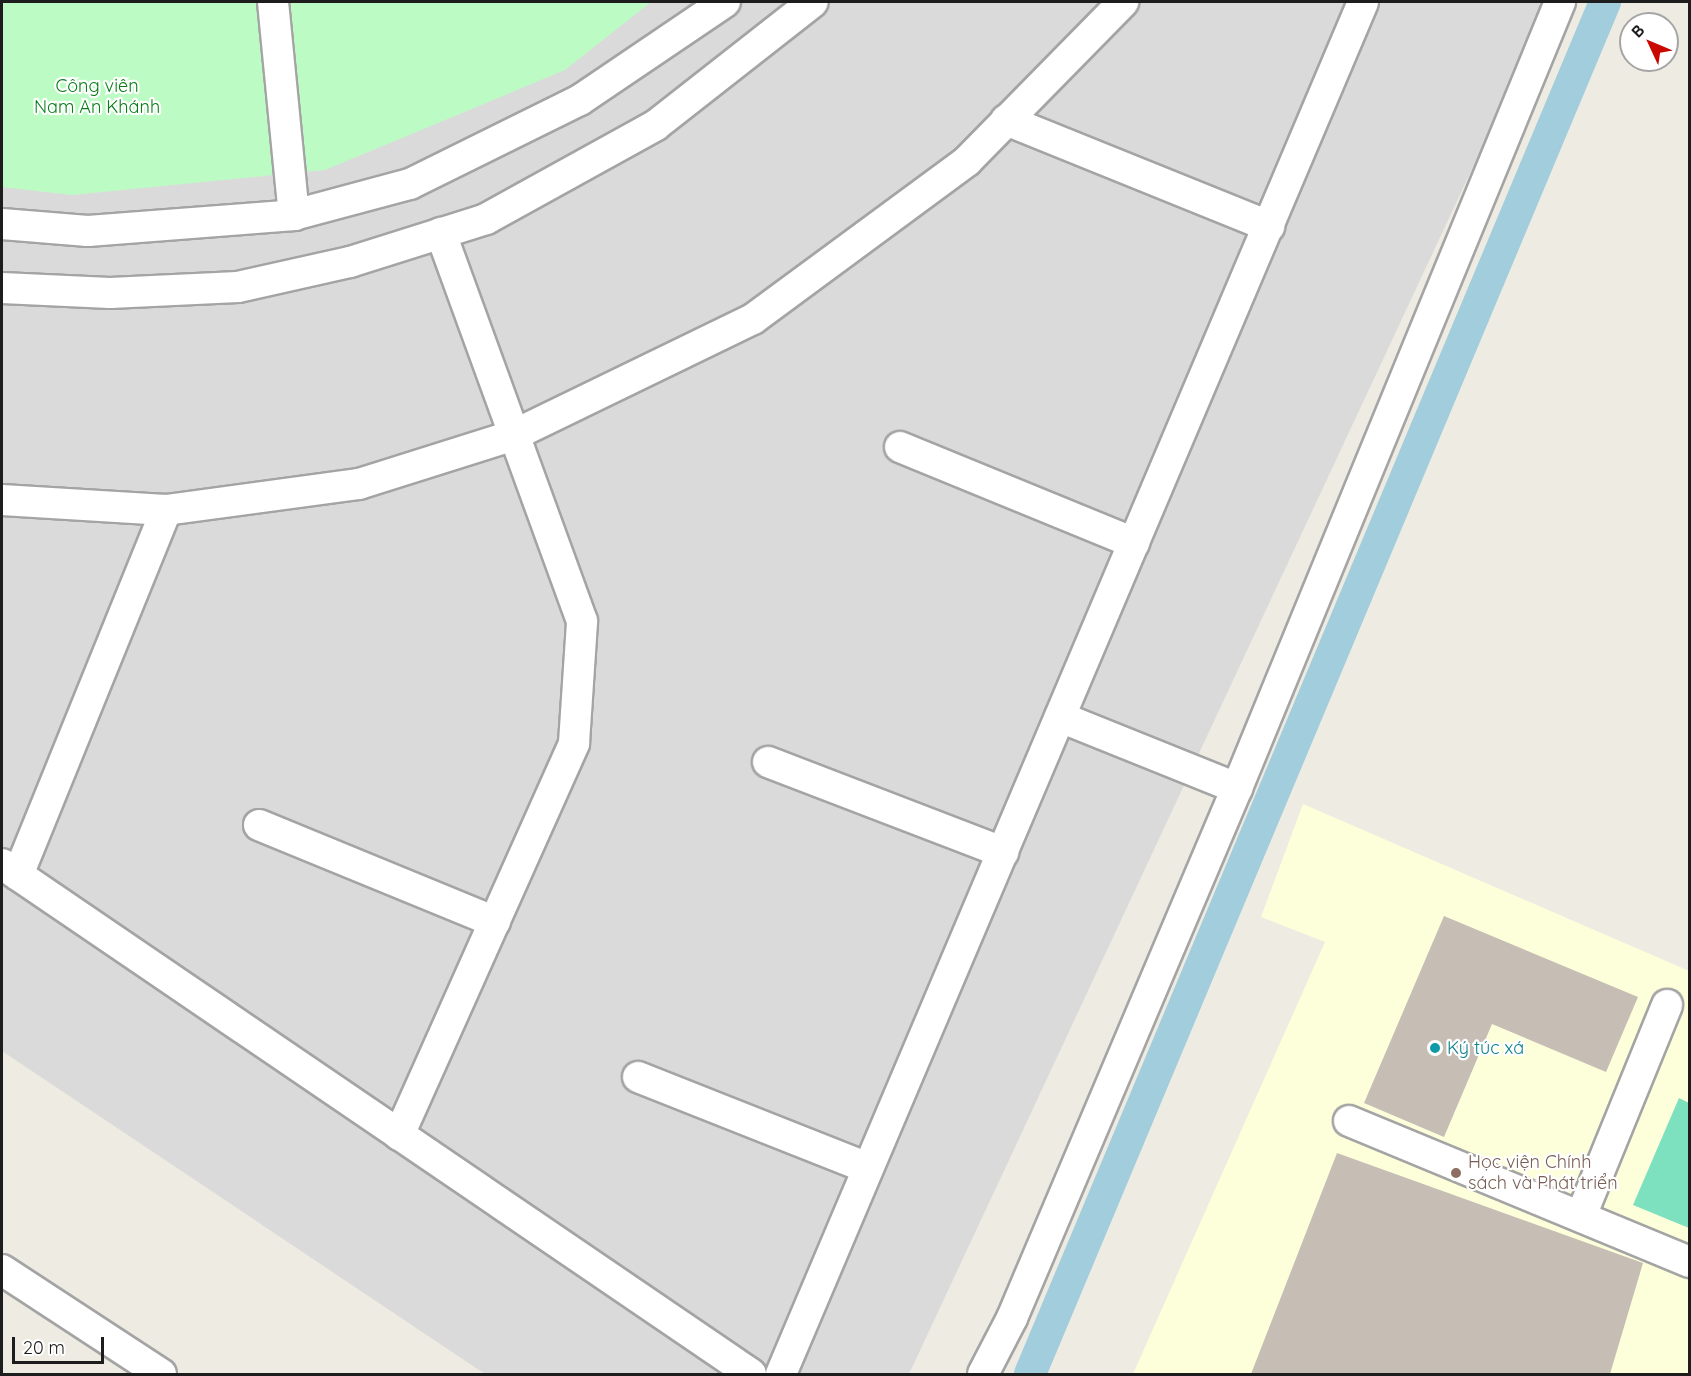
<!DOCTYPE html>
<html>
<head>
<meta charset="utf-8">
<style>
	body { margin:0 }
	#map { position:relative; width:1691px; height:1376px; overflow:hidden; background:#eeebe2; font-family:Quicksand,sans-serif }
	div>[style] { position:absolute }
	.residential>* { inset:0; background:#dbdada }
	.education>* { inset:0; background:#fdffda }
	.park>* { inset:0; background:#bdfbc5 }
	.pitch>* { inset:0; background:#7de0be }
	.canal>* { height:32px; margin:-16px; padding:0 16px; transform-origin:16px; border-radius:16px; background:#a1cddd }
	.building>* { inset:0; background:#c6bdb5 }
	.roads { filter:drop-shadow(2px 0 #a4a4a4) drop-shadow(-2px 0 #a4a4a4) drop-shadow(0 2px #a4a4a4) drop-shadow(0 -2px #a4a4a4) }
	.minor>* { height:30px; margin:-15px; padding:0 15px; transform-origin:15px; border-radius:15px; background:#fff }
	.dots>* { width:16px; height:16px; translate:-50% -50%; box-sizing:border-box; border:3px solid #fff; border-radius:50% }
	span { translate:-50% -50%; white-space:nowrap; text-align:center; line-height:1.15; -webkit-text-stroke:4.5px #fff; paint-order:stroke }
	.park-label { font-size:18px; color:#087d17 }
	.culture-label { font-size:18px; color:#0d838f }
	.left { translate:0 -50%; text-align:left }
	.education-label { font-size:18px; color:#785e54 }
	.frame { position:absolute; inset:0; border:3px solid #1d1d1d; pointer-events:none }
	.north { position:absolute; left:1619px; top:12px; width:60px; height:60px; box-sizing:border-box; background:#fff; border:2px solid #a5a5a5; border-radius:50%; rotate:314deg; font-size:16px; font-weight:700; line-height:24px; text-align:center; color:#1d1d1d }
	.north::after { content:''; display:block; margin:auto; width:21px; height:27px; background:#c90900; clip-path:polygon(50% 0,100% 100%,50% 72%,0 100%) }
	.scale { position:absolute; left:12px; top:1337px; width:92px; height:27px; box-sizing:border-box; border:3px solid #1d1d1d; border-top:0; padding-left:8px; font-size:18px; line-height:21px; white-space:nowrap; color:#1d1d1d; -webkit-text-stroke:4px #fff; paint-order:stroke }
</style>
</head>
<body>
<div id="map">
	<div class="residential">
		<div style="clip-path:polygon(2px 2px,1550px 2px,909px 1374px,485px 1374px,2px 1051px)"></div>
	</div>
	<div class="education">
		<div style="clip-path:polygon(1303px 804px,1689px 971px,1689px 1374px,1133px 1374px,1325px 942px,1261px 917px)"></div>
	</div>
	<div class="park">
		<div style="clip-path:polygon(2px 2px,651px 2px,565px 70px,325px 170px,72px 195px,2px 187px)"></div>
	</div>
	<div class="pitch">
		<div style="clip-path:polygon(1679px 1098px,1689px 1103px,1689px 1228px,1633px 1205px)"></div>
	</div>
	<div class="canal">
		<div style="left:1030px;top:1374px;width:1488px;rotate:-67.26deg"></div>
	</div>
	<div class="building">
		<div style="clip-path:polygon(1444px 916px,1638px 997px,1606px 1072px,1492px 1024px,1444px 1137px,1364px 1103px)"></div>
		<div style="clip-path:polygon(1337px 1153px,1643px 1263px,1610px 1374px,1251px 1374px)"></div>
	</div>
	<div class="roads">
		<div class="minor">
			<div style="left:273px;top:2px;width:214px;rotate:84.4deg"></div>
			<div style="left:1006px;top:120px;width:284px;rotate:22deg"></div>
			<div style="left:2px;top:224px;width:86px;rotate:4.7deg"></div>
			<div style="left:88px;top:231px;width:207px;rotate:-4.4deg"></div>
			<div style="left:294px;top:215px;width:120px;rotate:-15deg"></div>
			<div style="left:410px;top:184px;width:190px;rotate:-26.3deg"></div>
			<div style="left:580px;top:100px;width:175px;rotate:-34.1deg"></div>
			<div style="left:2px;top:288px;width:108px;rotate:2.7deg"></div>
			<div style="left:110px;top:293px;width:128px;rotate:-2.7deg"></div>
			<div style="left:238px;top:287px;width:115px;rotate:-12.6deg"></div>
			<div style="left:350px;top:262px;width:143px;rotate:-17.5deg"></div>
			<div style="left:486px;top:219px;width:194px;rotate:-28.9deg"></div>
			<div style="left:656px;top:125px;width:199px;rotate:-38.1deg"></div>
			<div style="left:900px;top:447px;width:253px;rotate:22.3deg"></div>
			<div style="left:2px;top:500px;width:164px;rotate:3.5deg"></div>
			<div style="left:166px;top:510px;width:195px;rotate:-7.7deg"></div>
			<div style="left:359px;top:484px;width:163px;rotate:-17.5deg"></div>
			<div style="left:514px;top:435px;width:266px;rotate:-25.9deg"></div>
			<div style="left:753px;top:319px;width:266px;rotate:-36.4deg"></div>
			<div style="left:967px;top:161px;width:223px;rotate:-45.5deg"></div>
			<div style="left:1060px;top:717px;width:191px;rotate:21.9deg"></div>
			<div style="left:768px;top:762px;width:252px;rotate:21deg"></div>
			<div style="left:259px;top:825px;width:255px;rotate:22.3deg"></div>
			<div style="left:2px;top:864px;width:906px;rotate:34.25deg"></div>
			<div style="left:18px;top:875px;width:394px;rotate:-67.9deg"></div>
			<div style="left:638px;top:1077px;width:247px;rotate:21.6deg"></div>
			<div style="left:1349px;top:1121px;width:369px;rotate:22.5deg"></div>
			<div style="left:399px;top:1135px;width:429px;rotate:-65.9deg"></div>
			<div style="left:574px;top:743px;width:122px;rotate:-86.2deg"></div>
			<div style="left:582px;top:621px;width:413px;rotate:-110deg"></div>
			<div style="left:1581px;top:1216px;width:228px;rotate:-67.8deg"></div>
			<div style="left:2px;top:1270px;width:190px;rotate:33.2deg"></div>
			<div style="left:781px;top:1374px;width:1490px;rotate:-67.01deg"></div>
			<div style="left:983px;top:1374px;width:63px;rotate:-62.6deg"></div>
			<div style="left:1012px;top:1318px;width:576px;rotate:-67deg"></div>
			<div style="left:1237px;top:788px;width:850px;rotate:-67.66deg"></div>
		</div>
	</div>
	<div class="dots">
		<div style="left:1435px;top:1048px;background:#0f9aa8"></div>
		<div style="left:1456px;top:1173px;background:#8d6e63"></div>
	</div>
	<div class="park-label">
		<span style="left:97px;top:97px">Công viên<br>Nam An Khánh</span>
	</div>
	<div class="culture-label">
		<span class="left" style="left:1447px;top:1048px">Ký túc xá</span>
	</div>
	<div class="education-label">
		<span class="left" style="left:1468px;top:1173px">Học viện Chính<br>sách và Phát triển</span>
	</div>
	<div class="frame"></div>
	<div class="north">B</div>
	<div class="scale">20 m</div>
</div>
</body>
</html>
